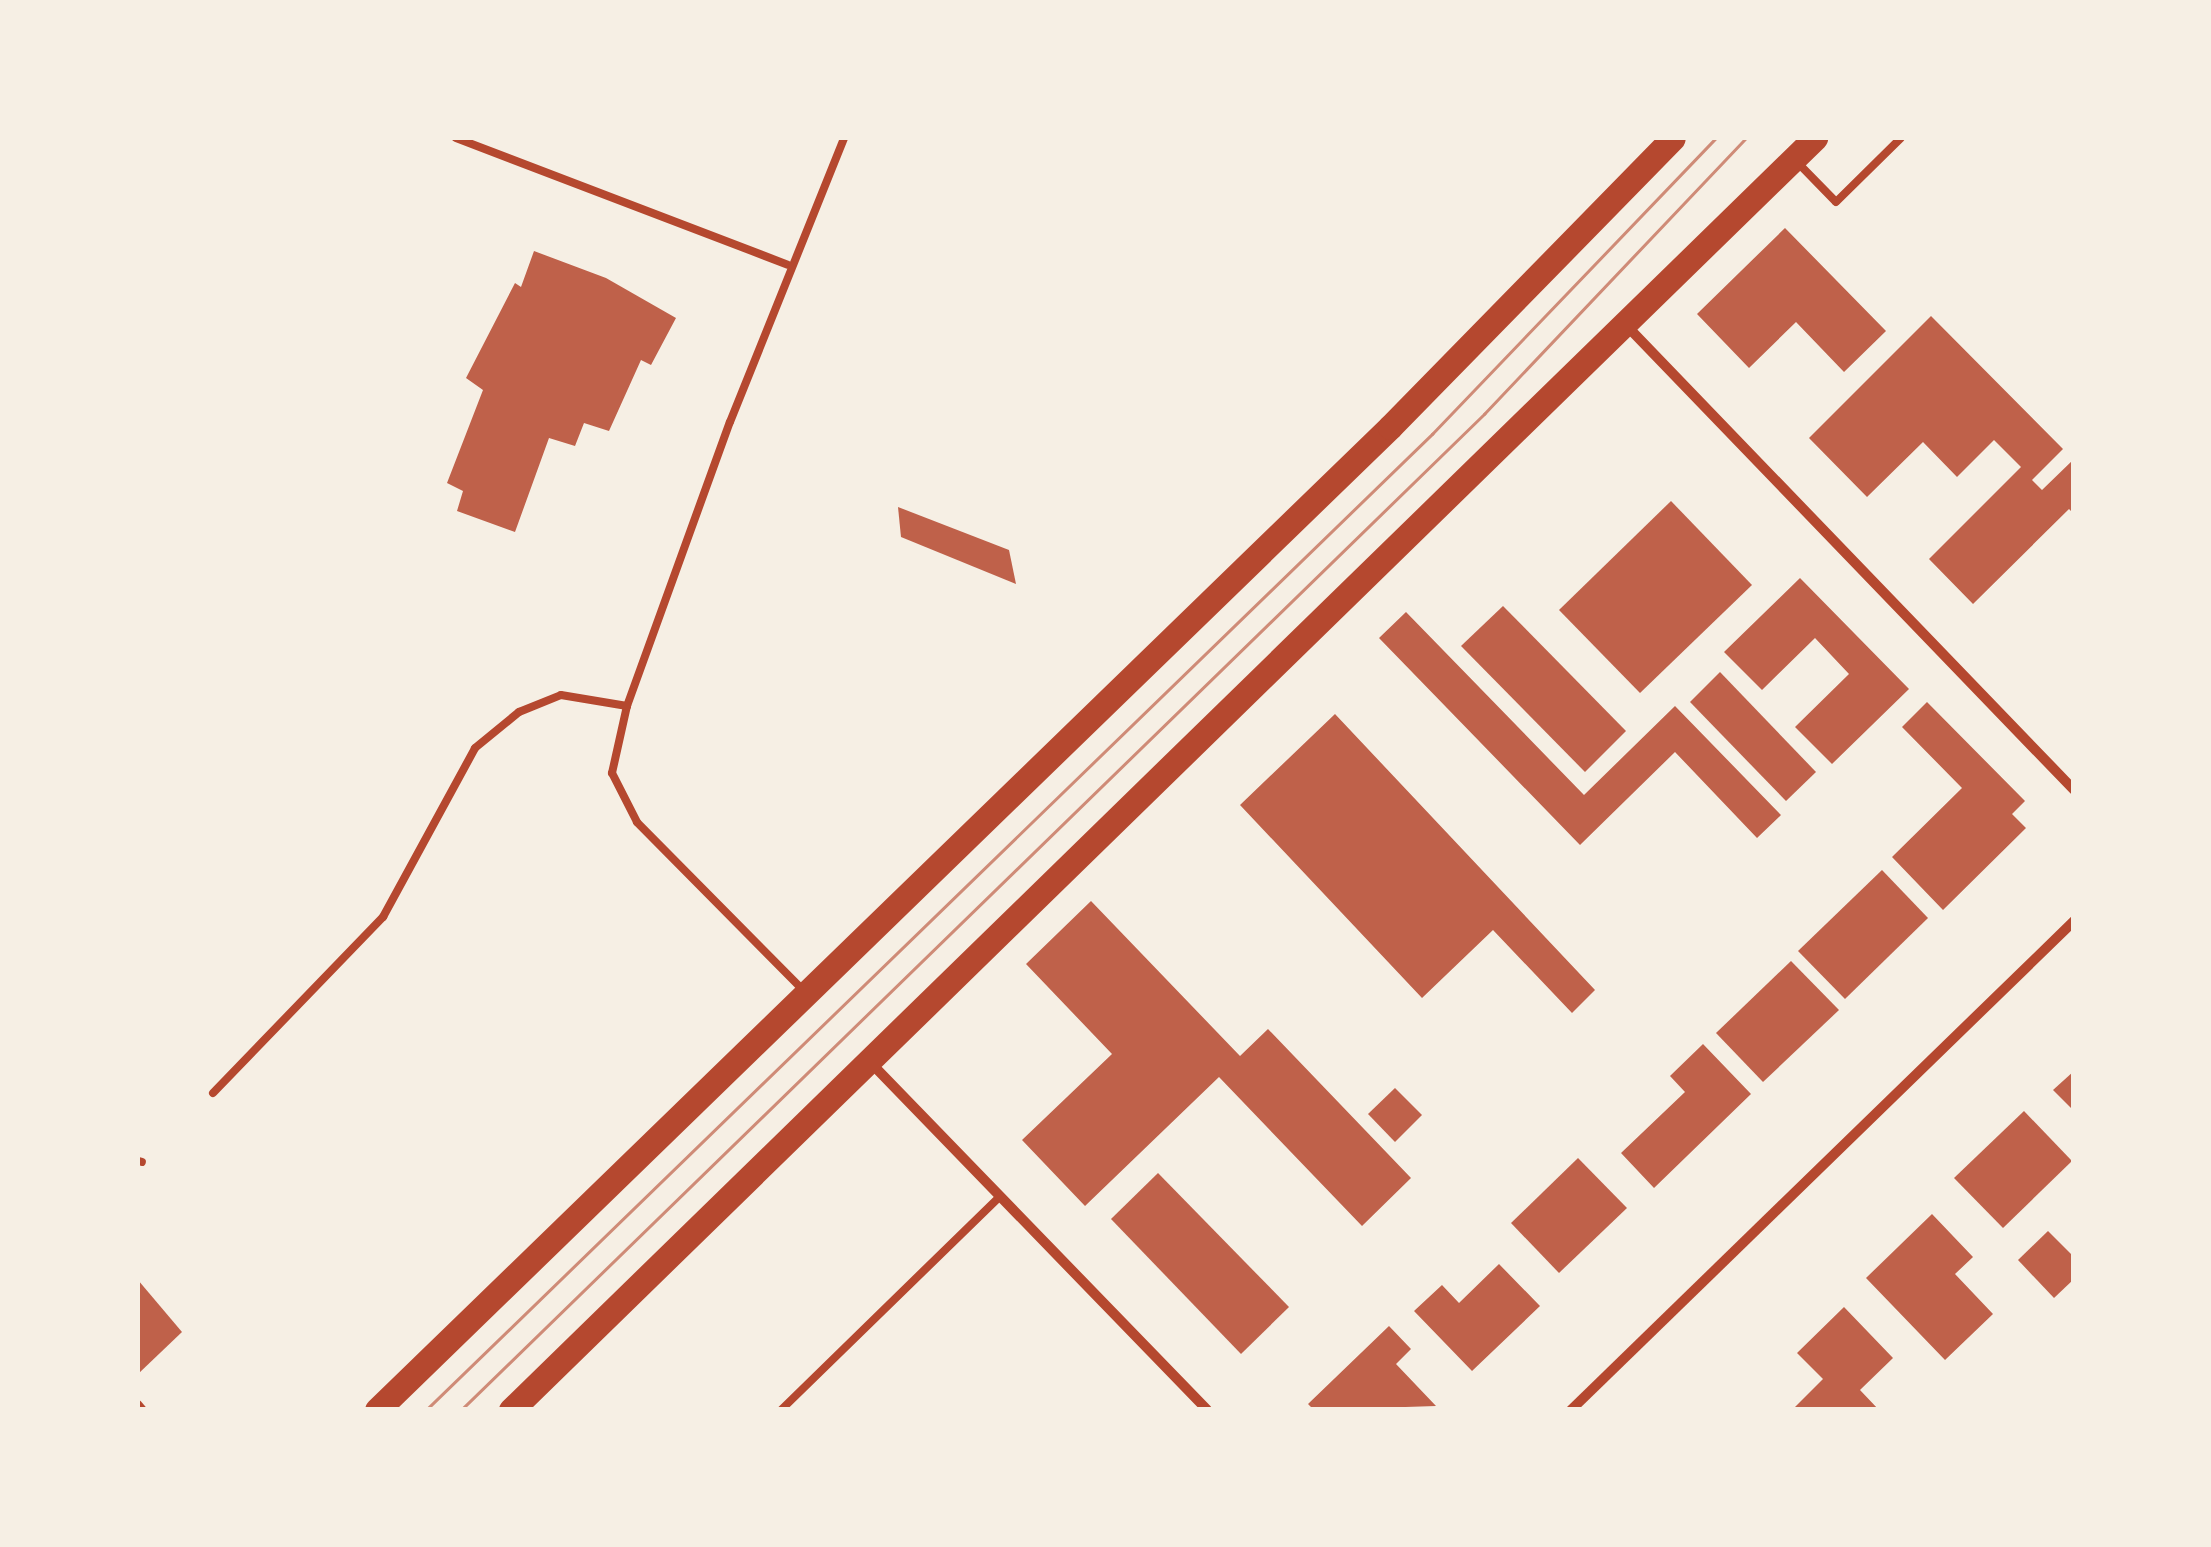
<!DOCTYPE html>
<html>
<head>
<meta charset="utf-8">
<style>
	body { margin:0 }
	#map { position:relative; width:2211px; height:1547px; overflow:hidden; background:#f6efe4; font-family:"DM Sans",sans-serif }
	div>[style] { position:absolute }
	.building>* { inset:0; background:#bf614a }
	.service>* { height:8px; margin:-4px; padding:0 4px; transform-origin:4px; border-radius:4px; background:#b5482f }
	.minor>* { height:10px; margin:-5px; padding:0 5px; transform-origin:5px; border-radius:5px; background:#b5482f }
	.primary>* { height:25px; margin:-12.5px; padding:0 12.5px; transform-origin:12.5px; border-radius:12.5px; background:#b5482f }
	.tram>* { height:2.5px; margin:-1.25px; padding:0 1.25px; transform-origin:1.25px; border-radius:1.25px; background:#cf8b77 }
	span { translate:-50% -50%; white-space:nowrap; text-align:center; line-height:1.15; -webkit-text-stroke:8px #f6efe4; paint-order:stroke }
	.frame { position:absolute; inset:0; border:140px solid #f6efe4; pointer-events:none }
</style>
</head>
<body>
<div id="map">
	<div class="building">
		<div style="clip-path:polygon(1785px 228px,1886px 331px,1844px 372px,1796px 322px,1749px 368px,1697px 314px)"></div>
		<div style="clip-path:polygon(534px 251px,606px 278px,676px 318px,651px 365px,641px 360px,609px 431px,584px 423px,575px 446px,549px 438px,515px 532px,457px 511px,463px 491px,447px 483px,483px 390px,466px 378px,515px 283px,521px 287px)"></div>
		<div style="clip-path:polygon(1931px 316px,2063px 449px,2032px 480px,2042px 490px,2074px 459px,2074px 514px,2069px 509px,1973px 604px,1929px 559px,2021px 467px,1994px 440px,1957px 477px,1923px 442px,1867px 497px,1809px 438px)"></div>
		<div style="clip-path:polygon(1671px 501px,1752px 585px,1640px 693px,1559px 610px)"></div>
		<div style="clip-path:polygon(898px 507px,1009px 550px,1016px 584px,901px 537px)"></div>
		<div style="clip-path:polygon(1800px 578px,1909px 689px,1832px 764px,1795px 727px,1849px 674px,1815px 638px,1762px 690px,1724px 652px)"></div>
		<div style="clip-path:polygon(1503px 606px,1626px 731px,1585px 772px,1461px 646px)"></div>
		<div style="clip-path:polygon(1406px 612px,1584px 795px,1675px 706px,1781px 815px,1757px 838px,1675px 752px,1580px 845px,1379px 638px)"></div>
		<div style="clip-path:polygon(1720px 672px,1816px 772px,1786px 801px,1690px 702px)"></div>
		<div style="clip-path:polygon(1927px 702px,2025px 801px,2012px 814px,2026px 828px,1943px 910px,1892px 857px,1962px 788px,1902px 727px)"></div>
		<div style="clip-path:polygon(1335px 714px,1595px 990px,1572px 1013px,1493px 930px,1422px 998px,1240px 805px)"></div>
		<div style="clip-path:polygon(1882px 870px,1928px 918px,1845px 999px,1798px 951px)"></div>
		<div style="clip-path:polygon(1091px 901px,1240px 1056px,1268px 1029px,1411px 1178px,1362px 1226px,1219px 1077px,1085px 1206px,1022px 1140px,1112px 1054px,1026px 964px)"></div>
		<div style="clip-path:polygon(1791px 961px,1839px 1010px,1763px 1082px,1716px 1033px)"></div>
		<div style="clip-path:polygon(1703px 1044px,1751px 1094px,1654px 1188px,1621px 1153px,1685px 1092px,1670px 1076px)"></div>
		<div style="clip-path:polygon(2074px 1071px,2074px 1111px,2053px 1090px)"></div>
		<div style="clip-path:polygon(1395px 1088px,1422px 1115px,1395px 1142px,1368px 1114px)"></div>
		<div style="clip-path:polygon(2024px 1111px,2072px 1161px,2003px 1228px,1954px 1178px)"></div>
		<div style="clip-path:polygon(1578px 1158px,1627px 1208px,1559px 1273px,1511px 1223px)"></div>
		<div style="clip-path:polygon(1158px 1173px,1289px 1307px,1241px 1354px,1111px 1219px)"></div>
		<div style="clip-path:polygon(1932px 1214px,1973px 1257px,1955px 1274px,1993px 1314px,1945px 1360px,1866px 1278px)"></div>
		<div style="clip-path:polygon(2048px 1231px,2074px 1257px,2074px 1279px,2054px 1298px,2018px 1260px)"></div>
		<div style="clip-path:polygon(1499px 1264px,1540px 1306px,1472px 1371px,1414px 1311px,1442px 1285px,1459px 1303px)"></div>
		<div style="clip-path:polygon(138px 1280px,182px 1332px,138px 1374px)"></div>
		<div style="clip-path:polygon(1844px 1307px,1893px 1358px,1860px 1390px,1879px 1410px,1792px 1410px,1823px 1379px,1797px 1353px)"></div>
		<div style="clip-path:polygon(1389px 1326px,1411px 1349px,1396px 1364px,1436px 1406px,1314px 1410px,1308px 1404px)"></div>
	</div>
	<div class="service">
		<div style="left:456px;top:138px;width:355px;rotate:20.9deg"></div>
		<div style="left:1798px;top:163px;width:54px;rotate:45.7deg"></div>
		<div style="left:1836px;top:202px;width:91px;rotate:-44.6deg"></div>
		<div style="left:803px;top:990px;width:236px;rotate:-134.7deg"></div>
		<div style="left:637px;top:822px;width:55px;rotate:-117deg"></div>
		<div style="left:612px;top:773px;width:69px;rotate:-77.4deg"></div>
		<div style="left:627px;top:706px;width:302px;rotate:-70.1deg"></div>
		<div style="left:730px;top:422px;width:306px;rotate:-68.1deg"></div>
		<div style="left:213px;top:1093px;width:245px;rotate:-46deg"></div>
		<div style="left:383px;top:917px;width:192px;rotate:-61.4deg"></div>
		<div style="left:475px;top:748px;width:57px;rotate:-39.3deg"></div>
		<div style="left:519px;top:712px;width:45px;rotate:-22deg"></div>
		<div style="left:561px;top:695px;width:67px;rotate:9.5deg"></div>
		<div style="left:138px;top:1161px;width:4px;rotate:14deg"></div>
		<div style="left:138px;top:1404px;width:8px;rotate:50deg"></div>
		<div style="left:781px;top:1410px;width:306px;rotate:-44.3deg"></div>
	</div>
	<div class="minor">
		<div style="left:1625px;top:324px;width:647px;rotate:46.06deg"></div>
		<div style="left:870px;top:1062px;width:484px;rotate:45.9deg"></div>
		<div style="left:1571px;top:1410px;width:702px;rotate:-44.19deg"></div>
	</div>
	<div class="primary">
		<div style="left:377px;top:1410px;width:1412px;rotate:-44.14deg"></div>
		<div style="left:1390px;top:427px;width:404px;rotate:-45.6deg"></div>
		<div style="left:511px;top:1410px;width:1822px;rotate:-44.29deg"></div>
	</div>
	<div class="tram">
		<div style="left:426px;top:1410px;width:1402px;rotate:-44.13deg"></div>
		<div style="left:1432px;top:434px;width:410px;rotate:-46.2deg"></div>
		<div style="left:461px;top:1410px;width:1428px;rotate:-44.23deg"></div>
		<div style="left:1484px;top:414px;width:381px;rotate:-46.5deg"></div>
	</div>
	<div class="frame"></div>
</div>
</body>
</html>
